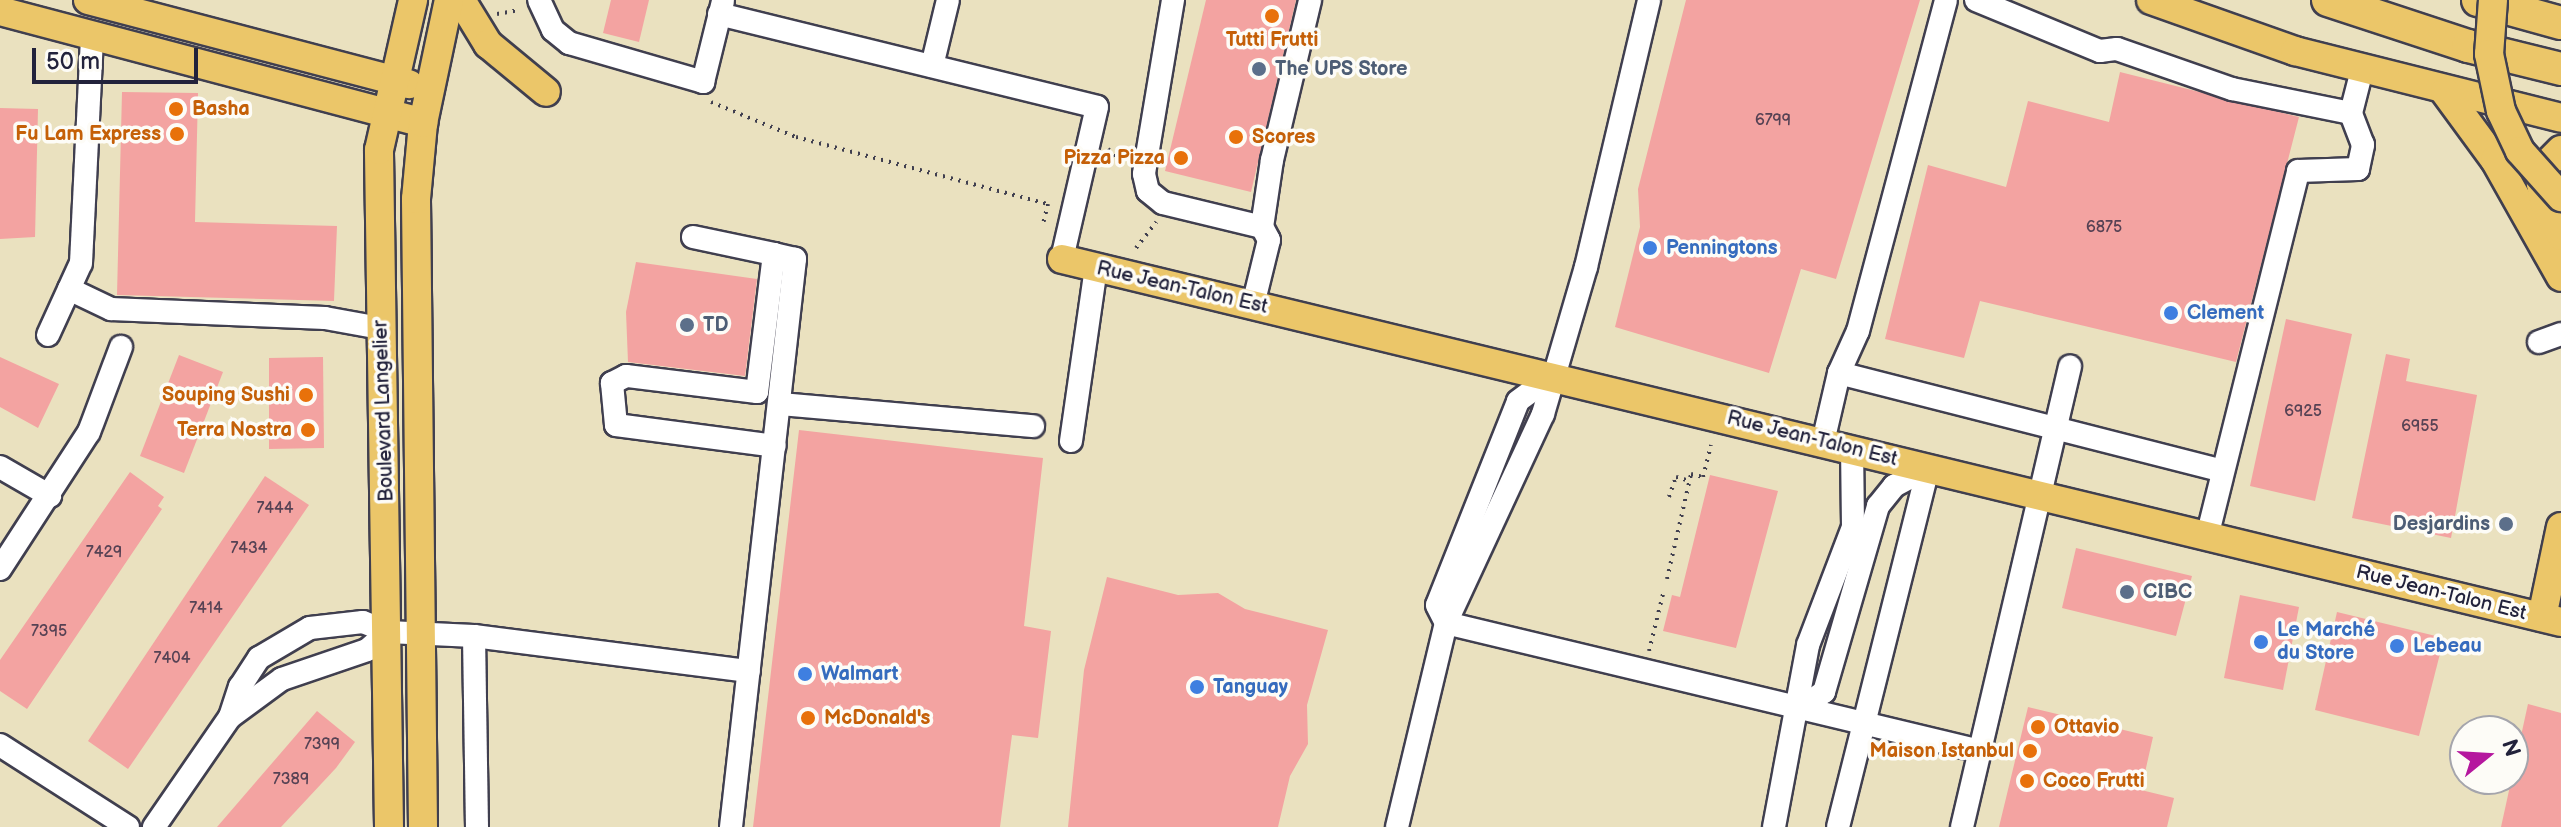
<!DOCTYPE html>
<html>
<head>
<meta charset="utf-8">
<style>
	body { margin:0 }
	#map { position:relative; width:2561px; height:827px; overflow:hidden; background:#eae1bf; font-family:"Balsamiq Sans",sans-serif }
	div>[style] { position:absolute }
	.building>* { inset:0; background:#f3a3a1 }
	.path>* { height:4px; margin-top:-2px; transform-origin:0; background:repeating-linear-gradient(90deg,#403f4f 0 2px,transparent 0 8px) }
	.roads { filter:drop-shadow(2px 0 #403f4f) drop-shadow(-2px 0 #403f4f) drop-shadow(0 2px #403f4f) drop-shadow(0 -2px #403f4f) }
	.minor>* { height:22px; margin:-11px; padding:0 11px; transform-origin:11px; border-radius:11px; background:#fff }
	.major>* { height:28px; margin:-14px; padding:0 14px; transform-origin:14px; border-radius:14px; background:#ebc669 }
	.highway>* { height:32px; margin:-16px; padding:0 16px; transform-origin:16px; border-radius:16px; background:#ebc669 }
	.bridges { filter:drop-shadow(2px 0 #403f4f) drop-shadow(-2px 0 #403f4f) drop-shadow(0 2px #403f4f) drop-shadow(0 -2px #403f4f) }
	.major-bridge>* { height:28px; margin:-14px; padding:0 14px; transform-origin:14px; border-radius:14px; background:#ebc669 }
	.dots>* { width:22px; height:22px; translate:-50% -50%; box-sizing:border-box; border:4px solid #fdfcf7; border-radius:50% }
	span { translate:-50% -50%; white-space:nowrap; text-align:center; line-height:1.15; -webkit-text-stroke:7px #fdfcf7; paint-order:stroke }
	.number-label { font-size:16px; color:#564254 }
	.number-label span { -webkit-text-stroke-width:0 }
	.food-label { font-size:20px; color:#c56008; font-weight:700 }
	.left { translate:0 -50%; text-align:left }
	.right { translate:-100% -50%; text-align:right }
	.service-label { font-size:20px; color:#4e5e75; font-weight:700 }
	.shop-label { font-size:20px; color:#366cbe; font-weight:700 }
	.street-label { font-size:20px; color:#22223b }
	.north { position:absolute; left:2449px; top:715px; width:80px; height:80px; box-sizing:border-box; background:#fdfcf7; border:2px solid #a5a5ac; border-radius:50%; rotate:72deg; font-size:22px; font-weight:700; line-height:32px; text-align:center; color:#22223b }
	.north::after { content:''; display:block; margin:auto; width:28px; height:36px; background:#b5179e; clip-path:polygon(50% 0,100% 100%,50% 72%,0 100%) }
	.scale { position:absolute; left:32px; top:48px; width:166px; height:36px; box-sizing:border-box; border:4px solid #22223b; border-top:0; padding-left:10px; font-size:24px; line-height:28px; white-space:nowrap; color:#22223b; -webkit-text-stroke:6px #fdfcf7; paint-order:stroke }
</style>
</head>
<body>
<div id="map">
	<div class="building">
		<div style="clip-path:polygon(611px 0,649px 0,639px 42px,603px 33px)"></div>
		<div style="clip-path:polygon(1206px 0,1296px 0,1251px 192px,1165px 171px)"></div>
		<div style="clip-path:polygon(1686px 0,1920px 0,1836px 279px,1801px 269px,1769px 373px,1615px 327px,1640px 227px,1638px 189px)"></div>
		<div style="clip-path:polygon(2120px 72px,2299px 117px,2236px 362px,1980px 301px,1964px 358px,1885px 339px,1928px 165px,2006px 187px,2028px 101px,2109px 122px)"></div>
		<div style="clip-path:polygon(122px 92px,198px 93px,195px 222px,337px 226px,334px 301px,117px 295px)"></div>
		<div style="clip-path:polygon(0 108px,38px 109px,35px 237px,0 239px)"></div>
		<div style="clip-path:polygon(636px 262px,757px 279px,745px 376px,628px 362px,626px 312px)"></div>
		<div style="clip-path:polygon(2286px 319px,2352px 334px,2315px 501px,2250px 486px)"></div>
		<div style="clip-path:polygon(2386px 354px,2410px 359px,2406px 381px,2477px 395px,2451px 538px,2352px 518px)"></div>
		<div style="clip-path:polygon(179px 355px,223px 372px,184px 473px,140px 456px)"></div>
		<div style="clip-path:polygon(0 357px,59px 384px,38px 428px,0 407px)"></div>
		<div style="clip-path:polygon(323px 357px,324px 448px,269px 449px,269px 358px)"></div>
		<div style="clip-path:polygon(799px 430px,1043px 458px,1024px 626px,1051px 631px,1038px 738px,1012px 735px,1000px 827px,753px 827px)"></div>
		<div style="clip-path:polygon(130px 472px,164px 497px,158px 506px,162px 509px,27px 709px,0 691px,0 660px)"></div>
		<div style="clip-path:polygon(1710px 475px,1778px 491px,1736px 648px,1663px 631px,1672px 595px,1680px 597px)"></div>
		<div style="clip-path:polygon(265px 476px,309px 505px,128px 769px,88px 741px)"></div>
		<div style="clip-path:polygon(2076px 548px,2192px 576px,2176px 636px,2062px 608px)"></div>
		<div style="clip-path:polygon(1107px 577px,1178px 595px,1218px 593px,1245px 609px,1328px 630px,1307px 705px,1308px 744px,1290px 776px,1278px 827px,1068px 827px,1084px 670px)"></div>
		<div style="clip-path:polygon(2240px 595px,2299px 607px,2283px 690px,2224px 678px)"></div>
		<div style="clip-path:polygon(2337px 612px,2444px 638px,2419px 736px,2315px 710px)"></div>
		<div style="clip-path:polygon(2528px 704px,2561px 713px,2561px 827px,2501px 827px)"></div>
		<div style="clip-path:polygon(2028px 707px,2153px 737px,2141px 790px,2174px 798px,2167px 827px,1999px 827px)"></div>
		<div style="clip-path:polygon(317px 711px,355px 742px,336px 768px,281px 827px,217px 827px)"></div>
	</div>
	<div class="path">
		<div style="left:497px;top:14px;width:23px;rotate:-10deg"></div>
		<div style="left:711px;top:102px;width:92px;rotate:22.4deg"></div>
		<div style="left:796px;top:137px;width:261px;rotate:14.9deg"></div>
		<div style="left:1048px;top:204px;width:21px;rotate:104deg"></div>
		<div style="left:1108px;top:149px;width:23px;rotate:45deg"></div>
		<div style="left:1136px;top:248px;width:33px;rotate:-52deg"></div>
		<div style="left:1669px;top:497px;width:21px;rotate:-71deg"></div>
		<div style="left:1676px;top:477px;width:15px;rotate:16deg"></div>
		<div style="left:1667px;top:579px;width:108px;rotate:-77.1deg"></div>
		<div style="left:1691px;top:474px;width:12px;rotate:14deg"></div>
		<div style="left:1703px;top:477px;width:33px;rotate:-76deg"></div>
		<div style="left:1649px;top:651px;width:59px;rotate:-76.2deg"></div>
	</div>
	<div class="roads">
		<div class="minor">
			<div style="left:539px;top:0;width:33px;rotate:65deg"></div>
			<div style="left:553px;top:30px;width:21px;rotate:39deg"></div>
			<div style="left:569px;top:43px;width:140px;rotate:16.2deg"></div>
			<div style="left:703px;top:82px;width:83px;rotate:-76.1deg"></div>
			<div style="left:1173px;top:0;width:176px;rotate:99.5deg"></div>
			<div style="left:1144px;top:174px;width:17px;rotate:77deg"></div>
			<div style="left:1148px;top:191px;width:19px;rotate:39deg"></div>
			<div style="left:1163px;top:203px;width:102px;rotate:13.6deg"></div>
			<div style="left:1976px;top:0;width:134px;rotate:22.4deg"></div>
			<div style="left:2100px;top:51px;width:17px;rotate:-7deg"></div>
			<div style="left:2117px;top:49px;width:122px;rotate:19.2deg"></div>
			<div style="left:2232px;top:89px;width:121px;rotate:11.4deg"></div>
			<div style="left:719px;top:14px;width:389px;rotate:13.8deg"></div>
			<div style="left:1097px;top:107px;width:156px;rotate:103deg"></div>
			<div style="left:932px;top:66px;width:68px;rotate:-76.4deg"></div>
			<div style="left:693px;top:237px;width:83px;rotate:11.9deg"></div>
			<div style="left:774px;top:254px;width:139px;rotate:97deg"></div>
			<div style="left:757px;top:392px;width:132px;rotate:-173deg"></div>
			<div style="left:626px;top:376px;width:16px;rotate:153deg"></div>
			<div style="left:612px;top:383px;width:42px;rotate:84.6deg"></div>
			<div style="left:616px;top:425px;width:160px;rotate:7.5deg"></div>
			<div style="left:69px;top:289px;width:47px;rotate:25.5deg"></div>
			<div style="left:111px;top:309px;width:214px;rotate:2.4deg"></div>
			<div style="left:325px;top:318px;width:56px;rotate:10.3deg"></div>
			<div style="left:1253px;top:305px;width:67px;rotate:-76.2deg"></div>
			<div style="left:1269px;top:240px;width:15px;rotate:-118deg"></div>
			<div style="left:1262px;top:227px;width:68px;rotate:-81.5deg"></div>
			<div style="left:1272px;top:160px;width:164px;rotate:-76.6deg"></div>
			<div style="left:48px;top:335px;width:79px;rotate:-65.4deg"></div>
			<div style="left:81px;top:263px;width:227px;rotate:-87.2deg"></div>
			<div style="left:2539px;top:342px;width:23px;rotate:-20deg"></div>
			<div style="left:1839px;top:373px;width:396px;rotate:14.3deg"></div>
			<div style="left:780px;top:404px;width:254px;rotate:5deg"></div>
			<div style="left:1071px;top:441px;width:175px;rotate:-81.8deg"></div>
			<div style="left:1823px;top:442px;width:71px;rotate:-76.9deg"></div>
			<div style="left:1839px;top:373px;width:46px;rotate:-65.7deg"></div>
			<div style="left:1858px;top:331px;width:342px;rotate:-75.1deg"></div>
			<div style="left:0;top:467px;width:58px;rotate:30.1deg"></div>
			<div style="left:2207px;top:537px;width:377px;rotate:-76deg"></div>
			<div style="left:2298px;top:171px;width:60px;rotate:-1.9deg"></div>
			<div style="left:2358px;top:169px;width:25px;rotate:-78deg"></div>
			<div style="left:2363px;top:145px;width:34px;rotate:-111deg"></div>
			<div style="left:2351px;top:113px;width:44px;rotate:-75.7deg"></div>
			<div style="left:0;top:569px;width:163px;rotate:-57deg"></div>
			<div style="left:89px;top:432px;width:91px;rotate:-69.4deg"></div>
			<div style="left:1446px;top:623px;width:549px;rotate:13.48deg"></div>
			<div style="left:1446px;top:623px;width:20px;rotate:-117deg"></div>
			<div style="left:1437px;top:605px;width:219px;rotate:-68.3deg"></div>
			<div style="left:1518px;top:401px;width:42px;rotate:-36.3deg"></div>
			<div style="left:474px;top:636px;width:191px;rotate:89.1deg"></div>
			<div style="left:1800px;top:708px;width:29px;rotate:-34deg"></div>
			<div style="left:1824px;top:692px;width:194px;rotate:-73.8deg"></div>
			<div style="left:1878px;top:506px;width:26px;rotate:-51deg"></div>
			<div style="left:1894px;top:486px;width:38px;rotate:-28deg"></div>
			<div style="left:230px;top:717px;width:64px;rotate:-36.2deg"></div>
			<div style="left:282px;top:679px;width:90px;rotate:-18.8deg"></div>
			<div style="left:367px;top:650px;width:28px;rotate:-41deg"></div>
			<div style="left:0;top:745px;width:152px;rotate:32.6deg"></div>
			<div style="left:154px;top:827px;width:134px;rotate:-55.4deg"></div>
			<div style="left:230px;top:717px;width:32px;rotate:-72deg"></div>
			<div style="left:240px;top:687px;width:35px;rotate:-57deg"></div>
			<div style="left:259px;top:658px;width:59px;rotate:-30.5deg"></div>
			<div style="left:310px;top:628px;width:53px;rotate:-6.5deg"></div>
			<div style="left:363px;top:622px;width:27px;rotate:22deg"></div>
			<div style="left:388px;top:632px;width:86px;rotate:2.7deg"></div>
			<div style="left:474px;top:636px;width:277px;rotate:7.3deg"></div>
			<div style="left:731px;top:827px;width:572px;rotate:-83.57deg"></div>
			<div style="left:795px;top:259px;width:22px;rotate:-167deg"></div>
			<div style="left:1397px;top:827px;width:210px;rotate:-76.5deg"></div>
			<div style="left:1446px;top:623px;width:230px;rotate:-65.1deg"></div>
			<div style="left:1543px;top:414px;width:153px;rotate:-73.7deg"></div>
			<div style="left:1586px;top:267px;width:274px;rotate:-76.7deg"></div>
			<div style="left:1774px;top:827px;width:185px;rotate:-79.4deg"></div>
			<div style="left:1808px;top:645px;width:126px;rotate:-69.1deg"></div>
			<div style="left:1853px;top:527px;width:78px;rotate:-90.7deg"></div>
			<div style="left:1838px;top:827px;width:370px;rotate:-75.9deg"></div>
			<div style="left:1962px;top:827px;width:473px;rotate:-76.8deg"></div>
		</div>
		<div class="major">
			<div style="left:88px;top:0;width:332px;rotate:14.7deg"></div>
			<div style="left:461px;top:0;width:52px;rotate:58.5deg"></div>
			<div style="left:488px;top:44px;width:75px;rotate:39.6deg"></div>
			<div style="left:2151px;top:0;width:153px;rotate:19.5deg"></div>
			<div style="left:2295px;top:51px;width:274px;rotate:14.1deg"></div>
			<div style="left:0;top:11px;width:438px;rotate:14.8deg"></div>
			<div style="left:2445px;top:92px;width:84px;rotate:53.7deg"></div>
			<div style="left:2495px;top:160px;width:134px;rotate:60.6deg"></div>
			<div style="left:2561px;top:150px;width:20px;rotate:135deg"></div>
			<div style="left:2547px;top:164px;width:20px;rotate:108deg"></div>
			<div style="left:2541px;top:183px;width:19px;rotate:81deg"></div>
			<div style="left:2544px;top:202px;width:38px;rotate:63deg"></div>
			<div style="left:1062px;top:259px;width:1542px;rotate:13.61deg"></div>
			<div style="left:2542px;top:617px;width:92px;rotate:-78.1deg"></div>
			<div style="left:389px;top:827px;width:677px;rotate:-90.85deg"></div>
			<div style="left:379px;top:150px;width:154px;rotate:-77.2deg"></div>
			<div style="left:423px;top:827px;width:628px;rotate:-90.64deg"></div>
			<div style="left:416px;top:199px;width:76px;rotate:-84.7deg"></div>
			<div style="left:423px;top:123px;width:126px;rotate:-78.1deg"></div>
		</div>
		<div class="highway">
			<div style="left:2328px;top:0;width:147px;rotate:18.2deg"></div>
			<div style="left:2468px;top:46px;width:96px;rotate:13.9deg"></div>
			<div style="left:2478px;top:0;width:86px;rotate:15.5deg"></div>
		</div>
	</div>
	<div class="bridges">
		<div class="major-bridge">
			<div style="left:2493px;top:0;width:54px;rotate:94.2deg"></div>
			<div style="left:2489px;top:54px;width:58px;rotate:78.1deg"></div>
			<div style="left:2501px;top:111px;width:44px;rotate:64.6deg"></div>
			<div style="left:2520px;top:151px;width:62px;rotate:48.3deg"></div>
		</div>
	</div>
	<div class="dots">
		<div style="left:1272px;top:16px;background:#e8710a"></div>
		<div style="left:1259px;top:69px;background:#5c6f8a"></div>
		<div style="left:176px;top:109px;background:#e8710a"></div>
		<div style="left:177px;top:134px;background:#e8710a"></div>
		<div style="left:1236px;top:137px;background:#e8710a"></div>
		<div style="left:1181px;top:158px;background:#e8710a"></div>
		<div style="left:1650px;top:248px;background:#3f7fe0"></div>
		<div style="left:2171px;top:313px;background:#3f7fe0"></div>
		<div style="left:687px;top:325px;background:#5c6f8a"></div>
		<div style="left:306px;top:395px;background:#e8710a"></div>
		<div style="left:308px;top:430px;background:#e8710a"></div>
		<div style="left:2506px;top:524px;background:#5c6f8a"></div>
		<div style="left:2127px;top:592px;background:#5c6f8a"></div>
		<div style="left:2261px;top:642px;background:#3f7fe0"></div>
		<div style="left:2397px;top:646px;background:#3f7fe0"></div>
		<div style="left:805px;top:674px;background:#3f7fe0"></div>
		<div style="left:1197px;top:687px;background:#3f7fe0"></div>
		<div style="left:808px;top:718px;background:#e8710a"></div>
		<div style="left:2038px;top:727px;background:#e8710a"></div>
		<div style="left:2030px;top:751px;background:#e8710a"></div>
		<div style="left:2027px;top:781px;background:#e8710a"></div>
	</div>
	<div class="number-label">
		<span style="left:1773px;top:121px">6799</span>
		<span style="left:2104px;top:228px">6875</span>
		<span style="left:2303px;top:412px">6925</span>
		<span style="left:2420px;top:427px">6955</span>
		<span style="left:275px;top:509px">7444</span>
		<span style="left:249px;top:549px">7434</span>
		<span style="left:104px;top:553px">7429</span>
		<span style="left:206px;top:609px">7414</span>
		<span style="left:49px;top:632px">7395</span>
		<span style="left:172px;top:659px">7404</span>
		<span style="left:322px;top:745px">7399</span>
		<span style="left:291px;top:780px">7389</span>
	</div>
	<div class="food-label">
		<span style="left:1272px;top:40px">Tutti Frutti</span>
		<span class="left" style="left:192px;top:109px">Basha</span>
		<span class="right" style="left:161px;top:134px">Fu Lam Express</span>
		<span class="left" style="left:1252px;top:137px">Scores</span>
		<span class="right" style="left:1165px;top:158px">Pizza Pizza</span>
		<span class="right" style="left:290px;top:395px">Souping Sushi</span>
		<span class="right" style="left:292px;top:430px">Terra Nostra</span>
		<span class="left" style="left:824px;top:718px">McDonald's</span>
		<span class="left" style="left:2054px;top:727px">Ottavio</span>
		<span class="right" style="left:2014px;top:751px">Maison Istanbul</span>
		<span class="left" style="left:2043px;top:781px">Coco Frutti</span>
	</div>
	<div class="service-label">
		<span class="left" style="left:1275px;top:69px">The UPS Store</span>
		<span class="left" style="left:703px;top:325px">TD</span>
		<span class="right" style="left:2490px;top:524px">Desjardins</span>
		<span class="left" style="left:2143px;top:592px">CIBC</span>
	</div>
	<div class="shop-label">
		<span class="left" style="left:1666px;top:248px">Penningtons</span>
		<span class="left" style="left:2187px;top:313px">Clement</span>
		<span class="left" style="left:2277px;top:642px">Le Marché<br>du Store</span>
		<span class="left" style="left:2413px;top:646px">Lebeau</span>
		<span class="left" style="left:821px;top:674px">Walmart</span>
		<span class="left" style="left:1213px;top:687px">Tanguay</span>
	</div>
	<div class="street-label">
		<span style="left:1182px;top:288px;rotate:13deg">Rue Jean-Talon Est</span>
		<span style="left:384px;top:411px;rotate:-92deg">Boulevard Langelier</span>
		<span style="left:1812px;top:439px;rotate:14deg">Rue Jean-Talon Est</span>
		<span style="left:2441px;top:593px;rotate:14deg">Rue Jean-Talon Est</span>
	</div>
	<div class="north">N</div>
	<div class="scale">50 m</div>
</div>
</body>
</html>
